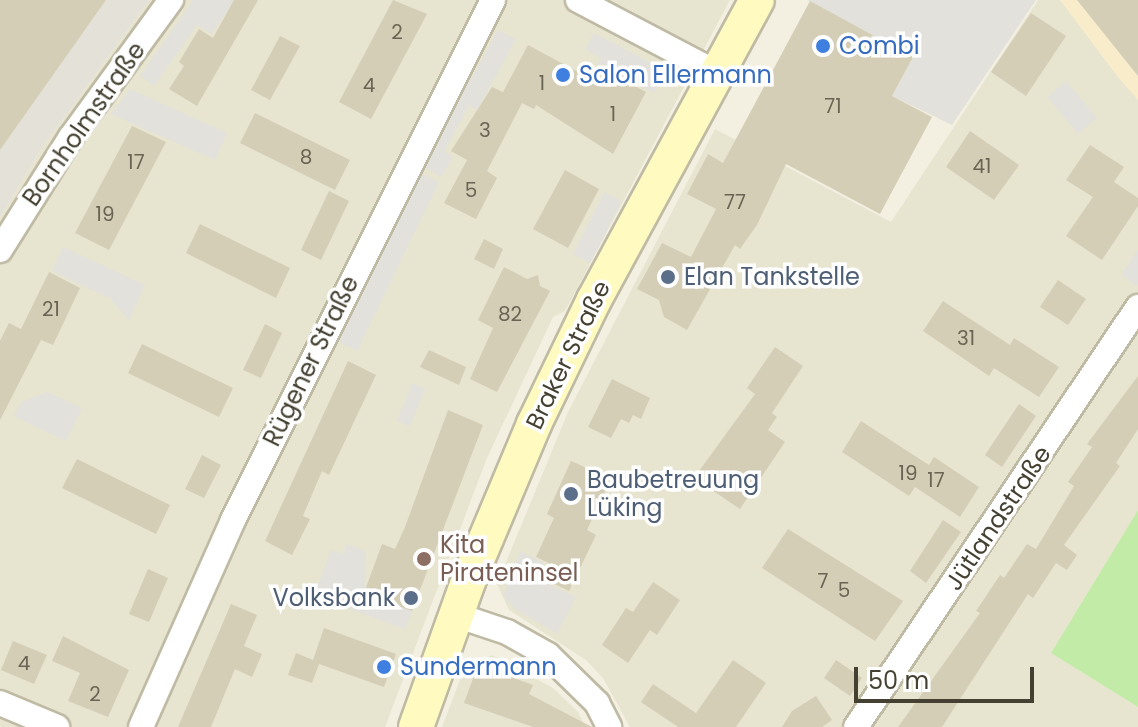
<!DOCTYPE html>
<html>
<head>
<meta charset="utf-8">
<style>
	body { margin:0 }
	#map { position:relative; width:1138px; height:727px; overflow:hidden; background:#f3f0e2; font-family:Poppins,sans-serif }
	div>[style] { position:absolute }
	.residential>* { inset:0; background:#e7e4d0 }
	.commercial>* { inset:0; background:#f8eccb }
	.industrial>* { inset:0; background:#e4e1d8 }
	.green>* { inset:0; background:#c2eba7 }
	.parking>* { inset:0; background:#e3e1dc }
	.building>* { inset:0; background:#d5ceb7 }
	.roads { filter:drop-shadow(2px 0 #bfbaa4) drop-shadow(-2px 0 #bfbaa4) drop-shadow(0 2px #bfbaa4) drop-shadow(0 -2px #bfbaa4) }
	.street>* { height:24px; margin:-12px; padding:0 12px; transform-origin:12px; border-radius:12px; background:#fff }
	.secondary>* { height:34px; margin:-17px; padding:0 17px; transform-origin:17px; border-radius:17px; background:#fffac0 }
	.dots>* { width:22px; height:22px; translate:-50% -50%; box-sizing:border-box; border:4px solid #fff; border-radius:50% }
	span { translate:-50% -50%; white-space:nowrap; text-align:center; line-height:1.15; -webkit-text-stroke:7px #fff; paint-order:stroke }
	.number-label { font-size:20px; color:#696453 }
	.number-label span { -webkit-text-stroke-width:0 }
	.shop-label { font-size:24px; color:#366cbe }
	.left { translate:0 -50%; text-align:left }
	.street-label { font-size:24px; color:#454132 }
	.service-label { font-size:24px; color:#4e5e75 }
	.right { translate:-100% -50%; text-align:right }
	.education-label { font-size:24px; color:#785e54 }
	.scale { position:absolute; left:854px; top:667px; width:180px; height:36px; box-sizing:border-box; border:4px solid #454132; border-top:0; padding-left:10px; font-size:24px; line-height:28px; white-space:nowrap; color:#454132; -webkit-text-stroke:6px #fff; paint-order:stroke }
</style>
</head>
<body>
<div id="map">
	<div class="residential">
		<div style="clip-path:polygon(149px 0,730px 0,565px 311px,553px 317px,487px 458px,385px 727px,0 727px,0 217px,39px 152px)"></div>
		<div style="clip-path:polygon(1038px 0,1060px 0,1138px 100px,1138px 510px,1051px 653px,1138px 707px,1138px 727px,630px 727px,603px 678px,586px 660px,509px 610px,497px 584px,568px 412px,715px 129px,891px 222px)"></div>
		<div style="clip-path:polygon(492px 655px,553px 688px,578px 712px,585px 727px,442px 727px,464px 669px)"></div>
	</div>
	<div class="commercial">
		<div style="clip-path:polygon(1060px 0,1138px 0,1138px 100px,1117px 76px)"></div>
	</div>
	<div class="industrial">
		<div style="clip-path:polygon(0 0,149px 0,39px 152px,0 217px)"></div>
	</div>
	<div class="green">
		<div style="clip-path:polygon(1138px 510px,1138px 707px,1051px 653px)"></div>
	</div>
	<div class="parking">
		<div style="clip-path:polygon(193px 0,235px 0,212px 34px,197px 25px,154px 86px,140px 76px)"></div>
		<div style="clip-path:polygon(807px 0,1036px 0,952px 125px,892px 96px,913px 57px)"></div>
		<div style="clip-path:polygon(498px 30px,516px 39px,477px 110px,469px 106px,444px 151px,453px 157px,442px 177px,423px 166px)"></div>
		<div style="clip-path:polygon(594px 33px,666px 71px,654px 93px,598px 64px,601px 58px,585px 49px)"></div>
		<div style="clip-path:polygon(1066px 81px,1097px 118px,1078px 134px,1047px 97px)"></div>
		<div style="clip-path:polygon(130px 89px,227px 133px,215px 160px,111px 114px)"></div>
		<div style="clip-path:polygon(420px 173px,439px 182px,357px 351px,338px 341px)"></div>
		<div style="clip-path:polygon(604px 192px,622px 201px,590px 263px,573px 254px)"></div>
		<div style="clip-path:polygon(63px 247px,145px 285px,129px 320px,111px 299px,52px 271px)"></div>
		<div style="clip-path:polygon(1138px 250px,1138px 284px,1137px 286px,1121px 275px)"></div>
		<div style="clip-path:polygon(412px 383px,425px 389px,410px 426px,397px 421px)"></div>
		<div style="clip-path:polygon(47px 392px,82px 408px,66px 441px,14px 416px,22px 402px)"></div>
		<div style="clip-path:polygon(346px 544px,366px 551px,365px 593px,412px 611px,405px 629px,314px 596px,331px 550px,343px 554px)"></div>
		<div style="clip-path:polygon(520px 551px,544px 563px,537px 579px,576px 597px,557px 634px,514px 608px,503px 595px)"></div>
	</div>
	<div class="building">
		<div style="clip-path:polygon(0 0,106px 0,0 150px)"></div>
		<div style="clip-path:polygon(234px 0,258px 0,197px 106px,169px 89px,184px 66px,179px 62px,199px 29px,213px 38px)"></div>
		<div style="clip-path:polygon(393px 0,427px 14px,371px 119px,339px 102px)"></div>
		<div style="clip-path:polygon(1077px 0,1138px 0,1138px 76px)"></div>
		<div style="clip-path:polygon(810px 1px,913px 57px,892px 96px,932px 117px,880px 214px,786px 164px,757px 225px,740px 249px,735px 245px,687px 330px,664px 317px,659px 300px,637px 289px,662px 243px,691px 257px,716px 209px,687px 194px,708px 154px,723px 163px)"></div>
		<div style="clip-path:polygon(1031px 13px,1066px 36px,1026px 96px,991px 72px)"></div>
		<div style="clip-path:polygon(280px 36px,300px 46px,270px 100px,251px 90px)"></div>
		<div style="clip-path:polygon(528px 45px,606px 87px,612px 74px,646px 92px,613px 154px,536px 105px,534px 109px,522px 103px,487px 171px,497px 178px,476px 219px,444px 203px,467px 160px,451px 151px,492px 87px,503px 92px)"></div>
		<div style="clip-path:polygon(255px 113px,350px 160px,335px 190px,240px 143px)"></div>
		<div style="clip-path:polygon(132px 126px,166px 142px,109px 250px,75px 233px)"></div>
		<div style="clip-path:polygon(970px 131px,1019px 165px,994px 200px,946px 167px)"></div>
		<div style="clip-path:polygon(1090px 145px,1124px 167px,1114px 182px,1138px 198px,1138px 206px,1102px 260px,1066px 236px,1093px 197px,1066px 180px)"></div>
		<div style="clip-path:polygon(565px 170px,599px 189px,568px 248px,533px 229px)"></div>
		<div style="clip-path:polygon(329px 191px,349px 201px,321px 260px,301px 250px)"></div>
		<div style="clip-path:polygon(200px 224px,290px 268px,276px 298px,186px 253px)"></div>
		<div style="clip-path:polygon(484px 239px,503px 249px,494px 269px,474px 259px)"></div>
		<div style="clip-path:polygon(504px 267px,527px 279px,538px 275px,540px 286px,550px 291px,497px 392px,470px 379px,493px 328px,478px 320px)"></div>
		<div style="clip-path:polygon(49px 272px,80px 288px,53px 345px,41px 340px,0 420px,0 341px,9px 323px,21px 329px)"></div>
		<div style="clip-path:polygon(1058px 280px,1086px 299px,1068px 325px,1040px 307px)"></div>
		<div style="clip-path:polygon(943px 301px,1010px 345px,1014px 338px,1059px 367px,1039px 397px,994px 368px,989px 376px,923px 331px)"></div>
		<div style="clip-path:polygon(265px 324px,282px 333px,261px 378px,243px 370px)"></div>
		<div style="clip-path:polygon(142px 344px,233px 388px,219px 417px,128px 373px)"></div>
		<div style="clip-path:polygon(775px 347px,803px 366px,772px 413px,777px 417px,768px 430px,785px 442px,740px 509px,694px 478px,755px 394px,747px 388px)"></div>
		<div style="clip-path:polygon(429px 350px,466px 367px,459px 385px,420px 367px)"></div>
		<div style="clip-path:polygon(348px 361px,376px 375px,329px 475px,322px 471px,303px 516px,310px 519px,292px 555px,265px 541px)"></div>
		<div style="clip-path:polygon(1138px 376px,1138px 429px,1116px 463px,1120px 466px,1064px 545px,1077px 555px,1067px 570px,1056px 563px,1033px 598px,1028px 594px,942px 727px,898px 727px,980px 613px,976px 611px,1000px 575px,1004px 578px,1027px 544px,1036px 549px,1074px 486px,1068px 482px,1092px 447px,1087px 444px)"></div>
		<div style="clip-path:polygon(612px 379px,650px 398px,641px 419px,633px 415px,629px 423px,621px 419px,611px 438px,588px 427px)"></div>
		<div style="clip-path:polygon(1019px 404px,1036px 416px,1002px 467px,985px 455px)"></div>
		<div style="clip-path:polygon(448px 410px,483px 425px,412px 611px,364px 593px,382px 544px,395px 549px,405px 527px)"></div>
		<div style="clip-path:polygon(861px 421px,929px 465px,934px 457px,979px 487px,960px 517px,915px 487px,909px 496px,842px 452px)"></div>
		<div style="clip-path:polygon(202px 455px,221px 465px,204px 498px,185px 489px)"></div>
		<div style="clip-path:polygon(77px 459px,170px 505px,156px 534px,62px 488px)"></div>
		<div style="clip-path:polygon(571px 461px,591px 470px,587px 478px,607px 487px,587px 530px,596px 535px,569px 591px,542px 578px,549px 563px,536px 557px,554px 518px,547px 514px)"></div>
		<div style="clip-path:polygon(943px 520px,961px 532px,926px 583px,910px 571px)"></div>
		<div style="clip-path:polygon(788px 529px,903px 601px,875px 641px,762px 568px)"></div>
		<div style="clip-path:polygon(148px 569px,168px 578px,149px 622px,129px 614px)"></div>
		<div style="clip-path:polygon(653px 582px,680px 600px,657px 635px,650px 630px,628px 663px,602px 645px,626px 608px,633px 612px)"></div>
		<div style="clip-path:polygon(231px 604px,257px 615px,244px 646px,262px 654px,252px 677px,235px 669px,211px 727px,178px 727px)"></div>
		<div style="clip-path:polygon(324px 628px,396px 654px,384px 687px,319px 664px,312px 683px,288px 675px,296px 653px,313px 660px)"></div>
		<div style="clip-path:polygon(63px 636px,129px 670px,108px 717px,68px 701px,80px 673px,52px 661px)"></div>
		<div style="clip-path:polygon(13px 641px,47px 655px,34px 684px,1px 670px)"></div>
		<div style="clip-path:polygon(733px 660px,766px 683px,736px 727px,678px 727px,641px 702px,653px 684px,696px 713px)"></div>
		<div style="clip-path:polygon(836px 660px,862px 678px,850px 696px,824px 678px)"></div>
		<div style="clip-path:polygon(478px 665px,533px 685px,529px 694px,592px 727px,533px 727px,464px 703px)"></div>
		<div style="clip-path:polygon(816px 696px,832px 720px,822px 727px,782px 727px,792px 711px)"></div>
	</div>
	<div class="roads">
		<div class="street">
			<div style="left:578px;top:0;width:157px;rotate:27.7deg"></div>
			<div style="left:0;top:250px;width:133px;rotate:-57.9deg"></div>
			<div style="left:71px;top:137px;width:170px;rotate:-53.9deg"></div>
			<div style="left:456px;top:615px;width:54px;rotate:18.4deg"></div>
			<div style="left:507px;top:632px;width:47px;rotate:29.3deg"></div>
			<div style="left:548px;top:655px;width:69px;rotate:44.4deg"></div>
			<div style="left:597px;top:703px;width:27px;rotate:63deg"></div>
			<div style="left:0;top:703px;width:62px;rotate:22.8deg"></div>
			<div style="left:141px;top:727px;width:227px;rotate:-66deg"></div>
			<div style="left:233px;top:520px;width:581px;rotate:-63.43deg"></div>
			<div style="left:856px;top:727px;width:506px;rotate:-56.12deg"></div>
		</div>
		<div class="secondary">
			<div style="left:416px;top:727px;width:157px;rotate:-70.3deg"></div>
			<div style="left:469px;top:579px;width:168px;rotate:-67.2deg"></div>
			<div style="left:534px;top:424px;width:138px;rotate:-64.2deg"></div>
			<div style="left:594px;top:300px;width:341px;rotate:-61.5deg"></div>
		</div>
	</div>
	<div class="dots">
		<div style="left:823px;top:46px;background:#3f7fe0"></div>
		<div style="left:563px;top:75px;background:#3f7fe0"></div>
		<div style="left:668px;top:277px;background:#5c6f8a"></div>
		<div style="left:571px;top:494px;background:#5c6f8a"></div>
		<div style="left:424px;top:559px;background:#8d6e63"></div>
		<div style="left:411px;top:598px;background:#5c6f8a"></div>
		<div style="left:384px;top:667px;background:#3f7fe0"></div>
	</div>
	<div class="number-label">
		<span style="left:397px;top:32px">2</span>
		<span style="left:542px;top:83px">1</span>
		<span style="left:369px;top:85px">4</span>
		<span style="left:833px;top:106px">71</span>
		<span style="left:613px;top:114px">1</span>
		<span style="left:485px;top:130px">3</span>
		<span style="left:306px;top:157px">8</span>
		<span style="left:136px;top:162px">17</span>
		<span style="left:982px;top:166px">41</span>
		<span style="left:471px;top:190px">5</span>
		<span style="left:735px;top:202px">77</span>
		<span style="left:105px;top:214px">19</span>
		<span style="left:51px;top:309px">21</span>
		<span style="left:510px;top:314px">82</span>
		<span style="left:966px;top:338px">31</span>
		<span style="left:908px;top:473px">19</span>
		<span style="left:936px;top:480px">17</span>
		<span style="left:823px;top:581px">7</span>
		<span style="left:844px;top:590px">5</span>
		<span style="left:24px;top:663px">4</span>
		<span style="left:95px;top:694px">2</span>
	</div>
	<div class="shop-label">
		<span class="left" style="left:839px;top:46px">Combi</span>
		<span class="left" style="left:579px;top:75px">Salon Ellermann</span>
		<span class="left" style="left:400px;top:667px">Sundermann</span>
	</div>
	<div class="street-label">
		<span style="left:84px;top:124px;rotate:-55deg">Bornholmstraße</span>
		<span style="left:568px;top:355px;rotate:-64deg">Braker Straße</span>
		<span style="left:311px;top:361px;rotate:-64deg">Rügener Straße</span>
		<span style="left:998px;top:518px;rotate:-56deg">Jütlandstraße</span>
	</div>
	<div class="service-label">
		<span class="left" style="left:684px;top:277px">Elan Tankstelle</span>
		<span class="left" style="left:587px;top:494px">Baubetreuung<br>Lüking</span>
		<span class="right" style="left:395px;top:598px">Volksbank</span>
	</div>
	<div class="education-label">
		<span class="left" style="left:440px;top:559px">Kita<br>Pirateninsel</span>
	</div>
	<div class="scale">50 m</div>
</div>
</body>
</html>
